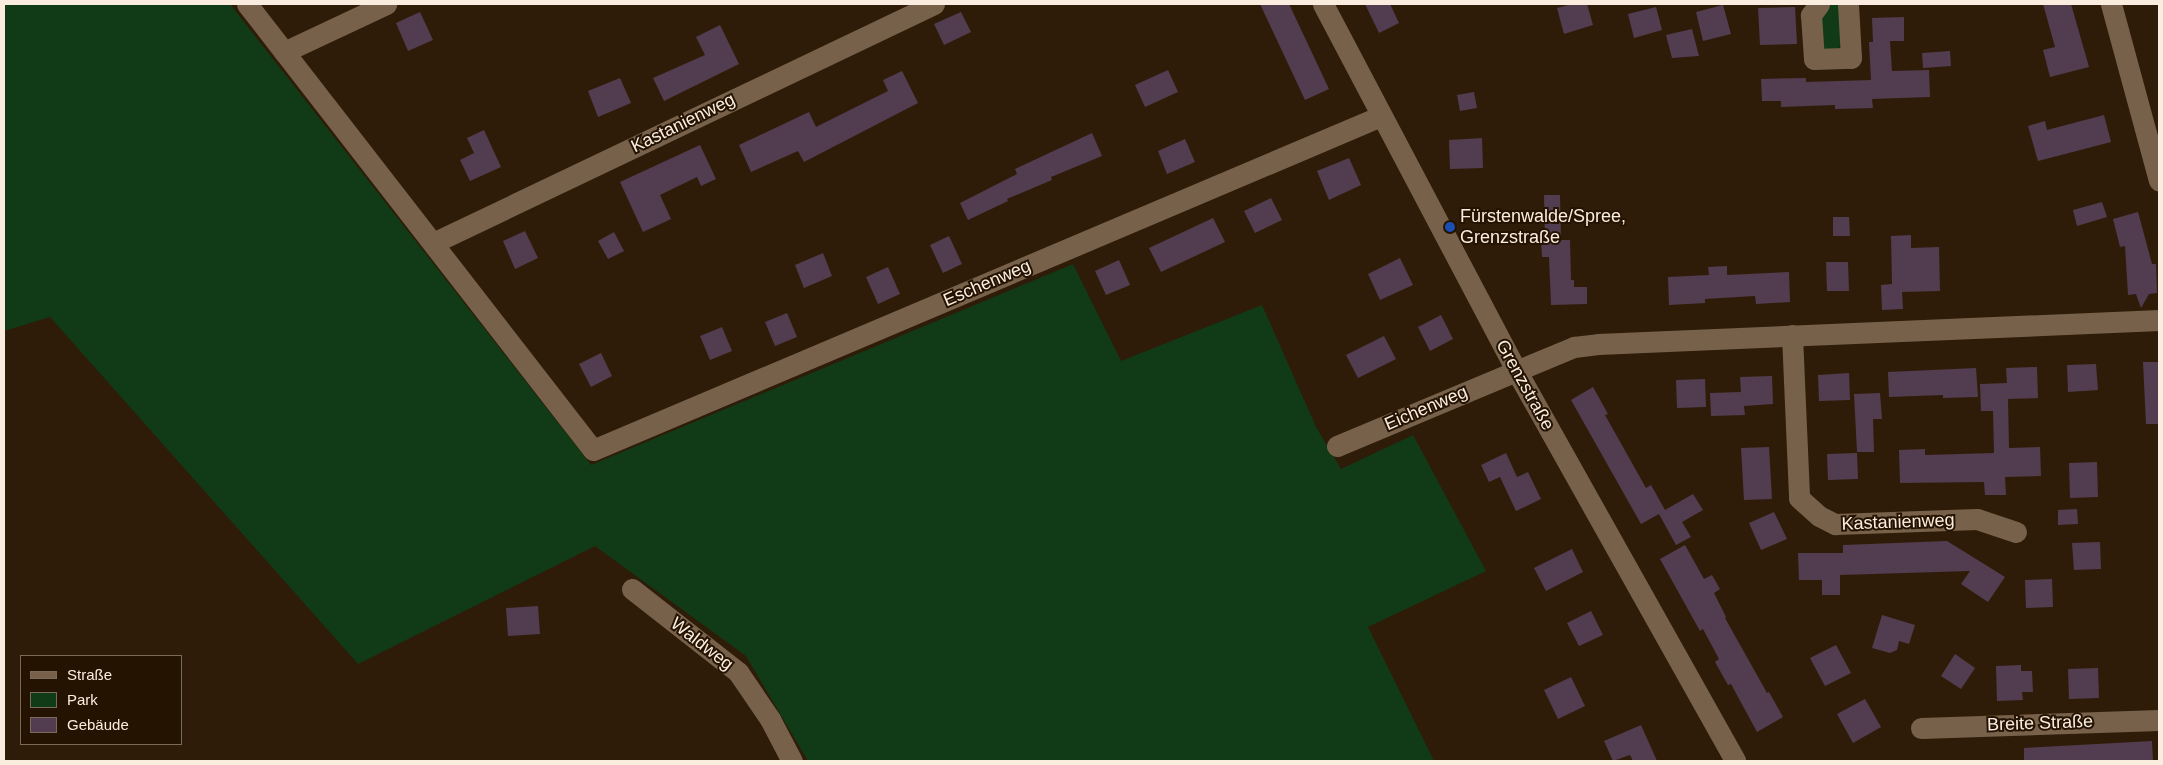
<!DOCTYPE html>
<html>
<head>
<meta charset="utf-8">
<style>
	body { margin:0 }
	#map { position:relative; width:2163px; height:765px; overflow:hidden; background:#2f1c08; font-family:Arial,sans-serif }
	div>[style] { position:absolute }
	.green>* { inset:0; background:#113a17 }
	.building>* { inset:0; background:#523c50 }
	.minor>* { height:21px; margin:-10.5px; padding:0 10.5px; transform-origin:10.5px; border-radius:10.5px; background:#77614b }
	.dots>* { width:14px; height:14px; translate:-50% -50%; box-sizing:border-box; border:2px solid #251301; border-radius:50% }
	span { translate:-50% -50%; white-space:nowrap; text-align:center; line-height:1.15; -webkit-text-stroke:4px #251301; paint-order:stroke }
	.street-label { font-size:18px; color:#faede0 }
	.poi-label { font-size:18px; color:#faede0 }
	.left { translate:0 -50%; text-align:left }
	.frame { position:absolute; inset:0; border:5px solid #faede0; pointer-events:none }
	.legend { position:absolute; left:20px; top:655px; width:162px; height:90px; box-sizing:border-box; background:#251301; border:1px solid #7a6a5a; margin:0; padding:6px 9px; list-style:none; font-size:15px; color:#faede0 }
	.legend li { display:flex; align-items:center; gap:10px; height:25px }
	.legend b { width:25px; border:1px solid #7a6a5a }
</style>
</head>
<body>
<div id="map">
	<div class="green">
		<div style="clip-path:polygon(4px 4px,230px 4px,591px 465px,1073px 264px,1121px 361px,1262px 305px,1316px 427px,1341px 469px,1413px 435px,1486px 571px,1368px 627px,1434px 761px,808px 761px,746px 656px,595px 546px,358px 664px,50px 317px,4px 331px)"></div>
		<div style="clip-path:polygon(1828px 4px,1841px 4px,1844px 42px,1835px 52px,1828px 52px,1818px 43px,1817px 18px)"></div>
	</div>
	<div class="building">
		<div style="clip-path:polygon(1260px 4px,1289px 4px,1329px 89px,1305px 100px)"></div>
		<div style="clip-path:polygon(1365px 4px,1390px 4px,1399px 23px,1379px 33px)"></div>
		<div style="clip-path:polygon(1572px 4px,1587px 4px,1593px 25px,1564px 34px,1557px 8px)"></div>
		<div style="clip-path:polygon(2043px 4px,2071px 4px,2089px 67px,2050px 77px,2043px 50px,2055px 47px)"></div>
		<div style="clip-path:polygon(1723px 5px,1731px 34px,1703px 41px,1696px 12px)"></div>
		<div style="clip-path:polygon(1656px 7px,1662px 30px,1634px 38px,1628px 14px)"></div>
		<div style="clip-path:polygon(1795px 7px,1797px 44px,1760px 45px,1758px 8px)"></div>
		<div style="clip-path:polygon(420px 12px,433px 40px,408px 51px,396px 23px)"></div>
		<div style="clip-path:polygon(961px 12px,971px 32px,944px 45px,934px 24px)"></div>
		<div style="clip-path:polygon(1904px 17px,1904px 41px,1890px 41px,1892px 71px,1929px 70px,1930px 97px,1872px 99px,1873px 108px,1835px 109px,1835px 105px,1781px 107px,1781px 101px,1762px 101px,1761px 79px,1806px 78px,1806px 82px,1871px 80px,1869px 42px,1873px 42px,1872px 18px)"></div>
		<div style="clip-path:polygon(720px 25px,739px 64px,664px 101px,653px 78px,705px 55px,696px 37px)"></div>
		<div style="clip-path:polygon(1692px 29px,1699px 56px,1672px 58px,1666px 35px)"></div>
		<div style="clip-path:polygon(1950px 51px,1951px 66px,1923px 68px,1922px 53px)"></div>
		<div style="clip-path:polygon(1168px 70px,1178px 92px,1145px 107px,1135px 85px)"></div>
		<div style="clip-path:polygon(902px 71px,918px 103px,804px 162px,798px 151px,751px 172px,739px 145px,809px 112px,816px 127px,888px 91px,883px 80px)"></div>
		<div style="clip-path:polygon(620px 78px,631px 103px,598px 117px,588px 91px)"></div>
		<div style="clip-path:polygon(1474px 92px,1477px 108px,1460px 111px,1457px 95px)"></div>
		<div style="clip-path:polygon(2104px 115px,2111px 142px,2038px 161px,2028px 126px,2045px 121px,2047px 130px)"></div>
		<div style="clip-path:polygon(484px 130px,501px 167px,470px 181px,460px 160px,474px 153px,467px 138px)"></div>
		<div style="clip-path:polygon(1092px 133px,1102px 156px,1051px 177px,1052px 180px,1007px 199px,1008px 201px,968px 220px,960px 203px,1017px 174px,1015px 169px)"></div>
		<div style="clip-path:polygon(1482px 138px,1483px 168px,1450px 169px,1449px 140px)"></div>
		<div style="clip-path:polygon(1185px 139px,1195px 162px,1167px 174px,1158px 151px)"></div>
		<div style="clip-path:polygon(700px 145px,716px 179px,701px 186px,697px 177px,660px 195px,671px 219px,643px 232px,620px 182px)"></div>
		<div style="clip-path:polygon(1349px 158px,1361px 185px,1329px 200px,1317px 171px)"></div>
		<div style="clip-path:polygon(1544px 195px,1560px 195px,1561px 240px,1570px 240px,1571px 280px,1574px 280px,1574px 287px,1587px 287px,1587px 304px,1551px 305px,1549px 257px,1542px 257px,1541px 241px,1545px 241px)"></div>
		<div style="clip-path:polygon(1271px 198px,1282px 220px,1255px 233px,1244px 211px)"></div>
		<div style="clip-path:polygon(2102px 202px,2107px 217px,2077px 226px,2073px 210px)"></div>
		<div style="clip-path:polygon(2138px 212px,2152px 264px,2156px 264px,2157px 293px,2149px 294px,2141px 308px,2136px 294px,2128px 295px,2125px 246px,2120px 247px,2113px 219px)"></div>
		<div style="clip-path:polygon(1833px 217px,1849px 217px,1850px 236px,1833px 236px)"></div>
		<div style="clip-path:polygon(1213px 218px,1225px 242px,1161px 272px,1149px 248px)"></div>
		<div style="clip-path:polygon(525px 231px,538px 258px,515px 269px,503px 241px)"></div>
		<div style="clip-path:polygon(614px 232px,624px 251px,608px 259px,598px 241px)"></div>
		<div style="clip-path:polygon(1911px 235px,1911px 248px,1939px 247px,1940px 291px,1902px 292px,1903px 309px,1882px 310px,1881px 285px,1892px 284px,1891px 236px)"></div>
		<div style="clip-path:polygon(949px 236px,962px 264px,943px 273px,930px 245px)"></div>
		<div style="clip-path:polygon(823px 253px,832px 276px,804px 288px,795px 265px)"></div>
		<div style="clip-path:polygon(1400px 258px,1413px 285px,1380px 300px,1368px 274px)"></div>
		<div style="clip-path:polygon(1119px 260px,1130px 285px,1106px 295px,1095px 271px)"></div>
		<div style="clip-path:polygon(1826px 262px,1848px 262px,1849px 291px,1827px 291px)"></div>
		<div style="clip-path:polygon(1727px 266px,1727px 275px,1789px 272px,1790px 302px,1756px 304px,1755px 296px,1705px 299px,1705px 303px,1669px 305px,1668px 277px,1709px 275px,1708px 267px)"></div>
		<div style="clip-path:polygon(888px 267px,900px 294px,878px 304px,866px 277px)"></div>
		<div style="clip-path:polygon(787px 313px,797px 337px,775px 346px,765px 322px)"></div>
		<div style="clip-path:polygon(1441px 315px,1453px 339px,1430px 351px,1418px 327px)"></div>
		<div style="clip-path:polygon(722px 327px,732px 351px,710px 360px,700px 336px)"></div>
		<div style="clip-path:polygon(1384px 336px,1396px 359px,1358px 378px,1346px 355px)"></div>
		<div style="clip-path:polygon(601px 353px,612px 376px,591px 387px,579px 364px)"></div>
		<div style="clip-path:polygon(2143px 362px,2159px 362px,2159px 424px,2146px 424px)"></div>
		<div style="clip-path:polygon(2096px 364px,2098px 390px,2068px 392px,2067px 365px)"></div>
		<div style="clip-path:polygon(2037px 367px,2038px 398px,2008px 399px,2009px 448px,2040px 447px,2041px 476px,2005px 477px,2006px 495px,1985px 495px,1984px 482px,1900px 483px,1899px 450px,1925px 449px,1925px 455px,1994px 453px,1993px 411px,1981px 411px,1980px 384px,2007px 383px,2006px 368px)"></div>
		<div style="clip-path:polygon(1976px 368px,1978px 397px,1943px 398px,1943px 395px,1889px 397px,1888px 372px)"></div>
		<div style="clip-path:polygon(1849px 373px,1850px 400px,1819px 401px,1818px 375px)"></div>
		<div style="clip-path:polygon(1772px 376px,1773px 404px,1744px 406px,1745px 415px,1711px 416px,1710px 393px,1741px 392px,1740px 377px)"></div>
		<div style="clip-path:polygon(1705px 379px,1706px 407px,1677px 408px,1676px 380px)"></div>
		<div style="clip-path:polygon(1593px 387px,1608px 414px,1605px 415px,1646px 488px,1651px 485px,1665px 510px,1693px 494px,1703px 510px,1682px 522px,1691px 537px,1676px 545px,1659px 514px,1641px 524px,1571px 400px)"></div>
		<div style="clip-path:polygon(1880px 393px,1882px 419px,1873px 419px,1874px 452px,1857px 452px,1854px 394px)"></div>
		<div style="clip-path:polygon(1769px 447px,1772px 499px,1744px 500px,1741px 448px)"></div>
		<div style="clip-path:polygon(1506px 453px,1517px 477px,1528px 472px,1541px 499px,1516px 511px,1500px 477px,1489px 482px,1481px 465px)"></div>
		<div style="clip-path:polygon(1857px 453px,1858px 479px,1828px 480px,1827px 454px)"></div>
		<div style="clip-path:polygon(2097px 462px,2098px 497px,2070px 498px,2069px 463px)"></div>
		<div style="clip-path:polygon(2077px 509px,2078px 524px,2058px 525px,2058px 510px)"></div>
		<div style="clip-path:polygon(1774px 512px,1787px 539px,1761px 550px,1749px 523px)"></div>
		<div style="clip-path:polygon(1947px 541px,2005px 577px,1988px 602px,1961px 584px,1970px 571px,1840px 575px,1840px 595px,1822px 595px,1822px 580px,1799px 580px,1798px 553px,1843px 553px,1843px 545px)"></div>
		<div style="clip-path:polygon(2100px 542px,2101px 569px,2074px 570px,2072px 543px)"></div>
		<div style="clip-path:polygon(1685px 545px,1704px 579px,1712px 575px,1720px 589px,1714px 593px,1726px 617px,1725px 618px,1767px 693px,1769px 692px,1783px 717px,1757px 732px,1731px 684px,1728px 685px,1715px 662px,1719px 659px,1703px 629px,1700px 631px,1660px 559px)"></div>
		<div style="clip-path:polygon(1572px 549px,1583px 572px,1546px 591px,1534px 568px)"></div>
		<div style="clip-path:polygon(2052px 579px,2053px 607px,2026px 608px,2025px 580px)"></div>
		<div style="clip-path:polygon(538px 606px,540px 634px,508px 636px,506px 608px)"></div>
		<div style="clip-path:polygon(1591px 611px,1603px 635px,1579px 646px,1567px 623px)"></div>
		<div style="clip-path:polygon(1882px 615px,1915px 625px,1909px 644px,1899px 641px,1897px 650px,1890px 653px,1872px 648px)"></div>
		<div style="clip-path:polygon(1836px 645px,1851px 673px,1825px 686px,1810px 658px)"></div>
		<div style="clip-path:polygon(1955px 654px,1975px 668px,1961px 689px,1941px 676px)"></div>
		<div style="clip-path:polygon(2021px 665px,2021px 671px,2032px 671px,2033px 692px,2022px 692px,2023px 700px,1997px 701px,1996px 666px)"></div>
		<div style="clip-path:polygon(2098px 668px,2099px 698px,2069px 699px,2068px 669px)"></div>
		<div style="clip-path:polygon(1571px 677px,1585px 706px,1558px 719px,1544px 690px)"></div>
		<div style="clip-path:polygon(1865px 699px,1881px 727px,1853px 743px,1837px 714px)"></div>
		<div style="clip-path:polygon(1641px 725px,1657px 761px,1633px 761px,1630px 755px,1613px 761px,1604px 741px)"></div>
		<div style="clip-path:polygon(2152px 741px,2153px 761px,2024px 761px,2024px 748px)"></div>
	</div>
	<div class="minor">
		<div style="left:247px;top:4px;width:564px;rotate:52.2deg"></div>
		<div style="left:593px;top:450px;width:856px;rotate:-22.97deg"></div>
		<div style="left:1323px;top:4px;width:414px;rotate:62.2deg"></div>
		<div style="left:1516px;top:370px;width:448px;rotate:60.7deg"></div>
		<div style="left:1819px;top:4px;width:14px;rotate:126deg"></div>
		<div style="left:1811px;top:15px;width:44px;rotate:86.1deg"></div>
		<div style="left:1814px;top:59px;width:37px;rotate:-2deg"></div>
		<div style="left:1851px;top:58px;width:54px;rotate:-93.2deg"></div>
		<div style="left:2111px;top:4px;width:183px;rotate:74.8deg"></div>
		<div style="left:284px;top:52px;width:113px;rotate:-25.2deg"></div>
		<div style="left:433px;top:243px;width:555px;rotate:-25.5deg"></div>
		<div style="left:1792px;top:335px;width:163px;rotate:87.5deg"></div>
		<div style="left:1799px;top:498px;width:27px;rotate:42deg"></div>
		<div style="left:1819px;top:516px;width:18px;rotate:27deg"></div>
		<div style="left:1835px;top:524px;width:142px;rotate:-2deg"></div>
		<div style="left:1977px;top:519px;width:41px;rotate:18.4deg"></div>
		<div style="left:1337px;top:446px;width:257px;rotate:-22.7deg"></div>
		<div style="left:1574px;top:347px;width:24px;rotate:-7deg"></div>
		<div style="left:1598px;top:344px;width:562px;rotate:-2.45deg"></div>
		<div style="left:632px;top:589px;width:135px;rotate:38.1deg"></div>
		<div style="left:738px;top:672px;width:57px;rotate:55.8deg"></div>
		<div style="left:770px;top:719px;width:47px;rotate:62.4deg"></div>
		<div style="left:1921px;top:728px;width:238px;rotate:-1.9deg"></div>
	</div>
	<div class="dots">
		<div style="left:1450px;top:227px;background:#1a4fb4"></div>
	</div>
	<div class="street-label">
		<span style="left:683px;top:123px;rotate:-26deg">Kastanienweg</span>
		<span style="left:987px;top:283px;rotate:-23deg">Eschenweg</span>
		<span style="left:1525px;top:385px;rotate:61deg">Grenzstraße</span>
		<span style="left:1426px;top:408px;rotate:-23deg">Eichenweg</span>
		<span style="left:1898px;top:522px;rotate:-2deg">Kastanienweg</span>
		<span style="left:702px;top:644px;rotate:38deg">Waldweg</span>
		<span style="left:2040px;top:723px;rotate:-2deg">Breite Straße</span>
	</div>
	<div class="poi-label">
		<span class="left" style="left:1460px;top:227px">Fürstenwalde/Spree,<br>Grenzstraße</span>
	</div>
	<div class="frame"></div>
	<ul class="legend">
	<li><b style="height:6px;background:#77614b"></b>Straße</li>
	<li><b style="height:14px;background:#113a17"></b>Park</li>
	<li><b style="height:14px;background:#523c50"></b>Gebäude</li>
	</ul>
</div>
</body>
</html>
